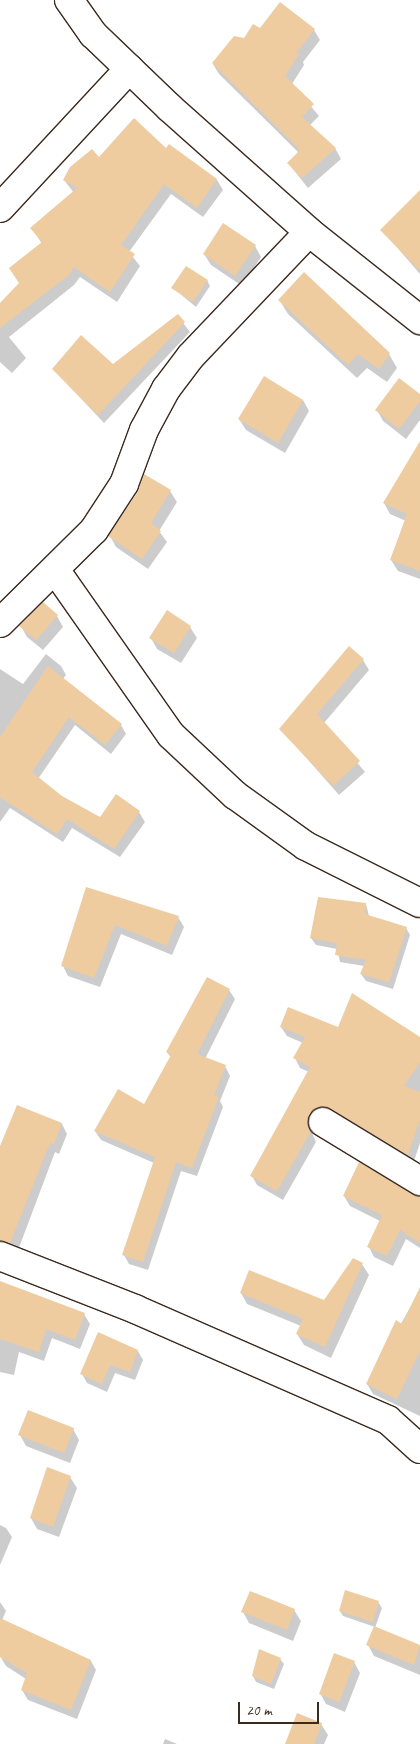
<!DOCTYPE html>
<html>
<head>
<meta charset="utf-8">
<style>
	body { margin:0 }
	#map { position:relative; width:420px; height:1744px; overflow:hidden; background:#fff; font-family:Caveat,sans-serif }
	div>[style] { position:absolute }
	.shadow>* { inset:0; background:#0003 }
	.building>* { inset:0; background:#eecca0 }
	.roads { filter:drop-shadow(1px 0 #3b2a1e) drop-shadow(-1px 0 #3b2a1e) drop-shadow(0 1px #3b2a1e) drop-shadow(0 -1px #3b2a1e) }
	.street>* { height:28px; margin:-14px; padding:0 14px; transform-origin:14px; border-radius:14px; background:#fff }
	span { translate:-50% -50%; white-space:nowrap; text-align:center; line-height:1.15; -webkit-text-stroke:4px #fff; paint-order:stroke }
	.scale { position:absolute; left:238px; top:1702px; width:81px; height:22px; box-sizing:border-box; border:2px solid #3b2a1e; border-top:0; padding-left:6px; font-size:15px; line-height:18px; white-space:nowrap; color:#3b2a1e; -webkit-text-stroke:4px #fff; paint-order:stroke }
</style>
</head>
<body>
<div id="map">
	<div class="shadow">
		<div style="clip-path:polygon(281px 4px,314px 30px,320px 40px,303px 62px,304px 65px,292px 84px,319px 116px,309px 126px,335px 148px,341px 159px,308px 188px,288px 163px,299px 153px,219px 74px,213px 64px,260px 30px)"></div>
		<div style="clip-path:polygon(166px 149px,217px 180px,223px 190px,203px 217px,171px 194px,129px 252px,140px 266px,117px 302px,80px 277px,74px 285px,9px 337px,26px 358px,12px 373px,0 362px,0 305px,20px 284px,10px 269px,42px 244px,32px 228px,74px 193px,64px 180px,99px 159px)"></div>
		<div style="clip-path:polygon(420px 206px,420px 274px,382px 230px)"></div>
		<div style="clip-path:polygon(255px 246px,261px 257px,242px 286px,211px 265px,204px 254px)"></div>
		<div style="clip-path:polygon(207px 280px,210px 286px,196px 307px,173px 288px)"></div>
		<div style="clip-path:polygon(280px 301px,389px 354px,397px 368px,387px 382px,367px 368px,357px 378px,288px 314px)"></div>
		<div style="clip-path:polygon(177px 315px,190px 332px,104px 423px,53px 369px,113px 365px)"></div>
		<div style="clip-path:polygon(420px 396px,420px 420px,406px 439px,383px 421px,377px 410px)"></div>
		<div style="clip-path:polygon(303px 400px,309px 411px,285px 453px,246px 430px,239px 419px)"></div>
		<div style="clip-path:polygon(420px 444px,420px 579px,398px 571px,391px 560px,406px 521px,390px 514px,384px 503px)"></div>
		<div style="clip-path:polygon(170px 491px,177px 502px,159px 531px,167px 542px,148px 569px,116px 547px,110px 536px)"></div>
		<div style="clip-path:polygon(57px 616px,63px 627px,43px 650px,27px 637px,21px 626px)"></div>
		<div style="clip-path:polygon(190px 627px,197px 638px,181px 663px,157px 649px,151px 638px)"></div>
		<div style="clip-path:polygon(349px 648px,363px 660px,369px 670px,324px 723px,365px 772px,339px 795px,281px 729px)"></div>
		<div style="clip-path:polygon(46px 654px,61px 666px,66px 675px,63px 679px,121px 725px,126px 734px,111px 754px,75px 725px,38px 779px,61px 797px,101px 818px,116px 796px,139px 812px,145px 822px,120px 857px,72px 828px,63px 842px,10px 808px,0 822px,0 669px,23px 684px)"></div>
		<div style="clip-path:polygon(87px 889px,178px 917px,184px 927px,172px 955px,121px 934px,100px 987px,68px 976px,63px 966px)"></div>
		<div style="clip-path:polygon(366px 904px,369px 916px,406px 928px,410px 935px,393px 989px,366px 981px,361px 974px,364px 966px,340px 962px,337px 949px,316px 945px,311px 938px)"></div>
		<div style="clip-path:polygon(229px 990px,235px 999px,205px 1059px,225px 1066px,230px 1076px,220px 1101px,223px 1107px,197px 1176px,181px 1171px,148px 1270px,129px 1264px,124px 1255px,154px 1163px,101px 1140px,95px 1131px,145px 1106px,171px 1058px,167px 1052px)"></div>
		<div style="clip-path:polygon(281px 1027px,339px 1029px,420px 1039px,420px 1143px,413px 1164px,314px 1124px,312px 1133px,316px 1142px,283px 1200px,257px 1185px,252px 1176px,309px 1072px,300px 1068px,295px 1058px,303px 1043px,287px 1036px)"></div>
		<div style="clip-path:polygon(62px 1124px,67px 1134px,59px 1154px,55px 1152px,17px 1253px,0 1252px,0 1149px)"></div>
		<div style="clip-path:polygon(344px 1196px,420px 1198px,420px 1248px,406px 1239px,393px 1266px,374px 1257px,369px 1247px,380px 1221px,350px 1206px)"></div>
		<div style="clip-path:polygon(362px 1264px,369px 1275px,331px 1358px,304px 1345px,297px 1334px,301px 1326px,247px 1304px,241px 1293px,325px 1302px)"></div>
		<div style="clip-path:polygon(0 1283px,84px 1314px,90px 1324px,80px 1349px,52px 1338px,44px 1361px,19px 1352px,14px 1375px,0 1372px)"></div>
		<div style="clip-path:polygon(420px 1290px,420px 1416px,373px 1394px,367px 1384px)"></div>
		<div style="clip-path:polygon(138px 1351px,143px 1360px,135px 1380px,115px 1373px,107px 1392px,87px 1383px,82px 1374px)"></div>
		<div style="clip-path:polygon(73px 1429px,79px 1440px,70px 1463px,26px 1446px,20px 1435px)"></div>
		<div style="clip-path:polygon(70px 1477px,77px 1488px,59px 1537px,37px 1529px,31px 1518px)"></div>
		<div style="clip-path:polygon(0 1525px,6px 1528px,12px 1537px,0 1565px)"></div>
		<div style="clip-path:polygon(0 1602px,6px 1611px,0 1625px)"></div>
		<div style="clip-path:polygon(378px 1602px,382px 1608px,375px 1628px,420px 1646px,420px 1675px,374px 1656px,368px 1645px,375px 1627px,343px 1616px,340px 1611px)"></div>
		<div style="clip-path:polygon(294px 1610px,301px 1621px,293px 1641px,249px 1623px,243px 1612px)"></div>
		<div style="clip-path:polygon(0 1656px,91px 1661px,96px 1670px,77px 1719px,28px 1700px,22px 1690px,26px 1679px,6px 1666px)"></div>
		<div style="clip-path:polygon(280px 1659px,284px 1664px,274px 1689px,256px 1682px,253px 1676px)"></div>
		<div style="clip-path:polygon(354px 1662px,360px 1673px,345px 1712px,326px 1704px,320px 1693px)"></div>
		<div style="clip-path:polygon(321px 1724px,328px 1735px,324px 1744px,286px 1744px)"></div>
		<div style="clip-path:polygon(165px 1739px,177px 1744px,163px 1744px)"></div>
	</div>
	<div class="building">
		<div style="clip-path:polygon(280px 2px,315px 29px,297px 52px,299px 54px,285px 76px,314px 104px,302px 117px,336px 148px,302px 178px,287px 163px,300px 150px,212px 63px,234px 36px,244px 38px,253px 24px,260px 28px)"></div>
		<div style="clip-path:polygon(134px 118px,166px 148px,169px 144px,217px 179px,197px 208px,164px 184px,121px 245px,135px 254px,110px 292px,74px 267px,69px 275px,0 328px,0 303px,19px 283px,9px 268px,42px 242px,30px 228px,77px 188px,63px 180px,70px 167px,92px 149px,99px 157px)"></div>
		<div style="clip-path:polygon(420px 190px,420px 271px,380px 230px)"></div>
		<div style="clip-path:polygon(223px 223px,256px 245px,235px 276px,203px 254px)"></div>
		<div style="clip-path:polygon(186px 266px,208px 280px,193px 302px,171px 288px)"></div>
		<div style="clip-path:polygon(304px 272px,390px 353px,379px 369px,358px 354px,348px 365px,278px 300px)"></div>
		<div style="clip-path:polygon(178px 314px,185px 322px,98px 415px,52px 369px,81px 335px,113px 364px)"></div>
		<div style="clip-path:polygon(264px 376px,303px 400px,278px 443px,238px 419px)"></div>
		<div style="clip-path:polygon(399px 378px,420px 394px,420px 401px,399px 429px,375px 410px)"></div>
		<div style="clip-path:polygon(420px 441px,420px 571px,390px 560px,407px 514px,383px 503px)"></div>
		<div style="clip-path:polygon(144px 474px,171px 490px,151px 523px,161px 531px,142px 559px,108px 536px,137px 493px)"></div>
		<div style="clip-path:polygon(43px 602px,58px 615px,36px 640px,19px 626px)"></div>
		<div style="clip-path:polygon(167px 610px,191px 626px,174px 653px,149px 638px)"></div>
		<div style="clip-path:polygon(349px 646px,364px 659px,317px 714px,360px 761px,333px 786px,279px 729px)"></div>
		<div style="clip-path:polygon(48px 666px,122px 724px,105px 745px,69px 717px,32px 772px,62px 796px,100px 817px,116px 794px,140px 811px,114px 849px,67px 819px,57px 834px,0 797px,0 737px)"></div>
		<div style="clip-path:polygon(86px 887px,179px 916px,167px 946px,115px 925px,94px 978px,61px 966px)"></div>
		<div style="clip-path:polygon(318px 897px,366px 903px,365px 914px,407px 927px,389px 982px,360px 974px,366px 960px,335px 955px,337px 943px,310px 938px)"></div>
		<div style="clip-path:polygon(207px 977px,230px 989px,197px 1054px,226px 1065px,214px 1095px,219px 1096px,192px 1168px,176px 1162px,143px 1262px,122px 1255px,155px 1157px,94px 1131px,118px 1089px,144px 1104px,171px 1055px,166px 1052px)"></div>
		<div style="clip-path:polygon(352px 993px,420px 1037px,420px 1062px,404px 1086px,420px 1092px,420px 1119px,408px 1155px,331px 1109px,316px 1108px,307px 1121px,311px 1131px,277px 1191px,250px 1176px,310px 1067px,293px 1058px,305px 1037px,280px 1027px,288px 1007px,338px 1027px)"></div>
		<div style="clip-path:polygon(17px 1105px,62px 1123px,54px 1144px,50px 1143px,10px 1243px,0 1241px,0 1146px)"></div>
		<div style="clip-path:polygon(359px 1162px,420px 1197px,420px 1243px,400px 1230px,387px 1256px,367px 1247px,382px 1215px,343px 1196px)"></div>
		<div style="clip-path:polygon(353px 1258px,363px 1263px,325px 1347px,296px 1334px,303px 1319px,240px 1293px,249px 1270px,324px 1300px)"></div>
		<div style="clip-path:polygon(0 1281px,85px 1313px,75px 1340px,46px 1329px,39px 1352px,0 1339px)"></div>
		<div style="clip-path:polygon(420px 1287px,420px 1351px,397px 1399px,366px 1384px,396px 1320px,402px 1324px)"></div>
		<div style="clip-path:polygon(98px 1332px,138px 1350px,130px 1372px,110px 1365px,102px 1384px,80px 1374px)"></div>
		<div style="clip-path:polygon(28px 1410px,74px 1428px,64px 1453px,18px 1435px)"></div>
		<div style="clip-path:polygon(47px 1467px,71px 1476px,53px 1527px,30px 1518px)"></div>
		<div style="clip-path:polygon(345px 1590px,379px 1601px,373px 1622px,339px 1611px)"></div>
		<div style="clip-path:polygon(250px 1591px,295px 1609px,287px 1630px,241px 1612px)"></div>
		<div style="clip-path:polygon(0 1618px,91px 1660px,71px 1710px,21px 1690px,27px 1673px,0 1657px)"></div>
		<div style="clip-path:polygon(374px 1626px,420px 1645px,414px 1665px,366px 1645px)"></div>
		<div style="clip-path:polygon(259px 1649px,281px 1658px,271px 1684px,252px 1676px)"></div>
		<div style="clip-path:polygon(334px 1653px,355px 1661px,339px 1702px,319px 1694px)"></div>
		<div style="clip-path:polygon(297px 1713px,322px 1723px,314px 1744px,285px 1744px)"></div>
	</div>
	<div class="roads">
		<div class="street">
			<div style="left:69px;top:0;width:42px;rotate:54.8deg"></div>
			<div style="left:93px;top:34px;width:107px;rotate:43.9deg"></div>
			<div style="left:170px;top:108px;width:186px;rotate:41.7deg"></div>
			<div style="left:309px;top:232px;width:142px;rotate:38.4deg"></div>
			<div style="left:0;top:208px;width:190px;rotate:-47.1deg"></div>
			<div style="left:56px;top:571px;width:200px;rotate:55deg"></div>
			<div style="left:171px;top:735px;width:88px;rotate:43.2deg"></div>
			<div style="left:235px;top:795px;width:87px;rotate:35.7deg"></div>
			<div style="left:306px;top:846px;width:127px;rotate:26.6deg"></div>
			<div style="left:0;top:623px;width:132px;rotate:-44.7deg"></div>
			<div style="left:94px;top:530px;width:55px;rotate:-56.9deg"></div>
			<div style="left:124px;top:484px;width:58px;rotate:-69.7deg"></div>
			<div style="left:144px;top:430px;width:47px;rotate:-61.8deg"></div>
			<div style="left:166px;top:389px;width:41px;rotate:-52.9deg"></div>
			<div style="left:191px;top:356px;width:171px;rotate:-46.4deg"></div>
			<div style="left:323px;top:1122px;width:114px;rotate:31.3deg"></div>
			<div style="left:0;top:1256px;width:145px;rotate:21.4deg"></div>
			<div style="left:135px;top:1309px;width:276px;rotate:23.7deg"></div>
			<div style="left:388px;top:1420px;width:43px;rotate:42.2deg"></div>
		</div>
	</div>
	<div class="scale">20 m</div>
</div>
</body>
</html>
